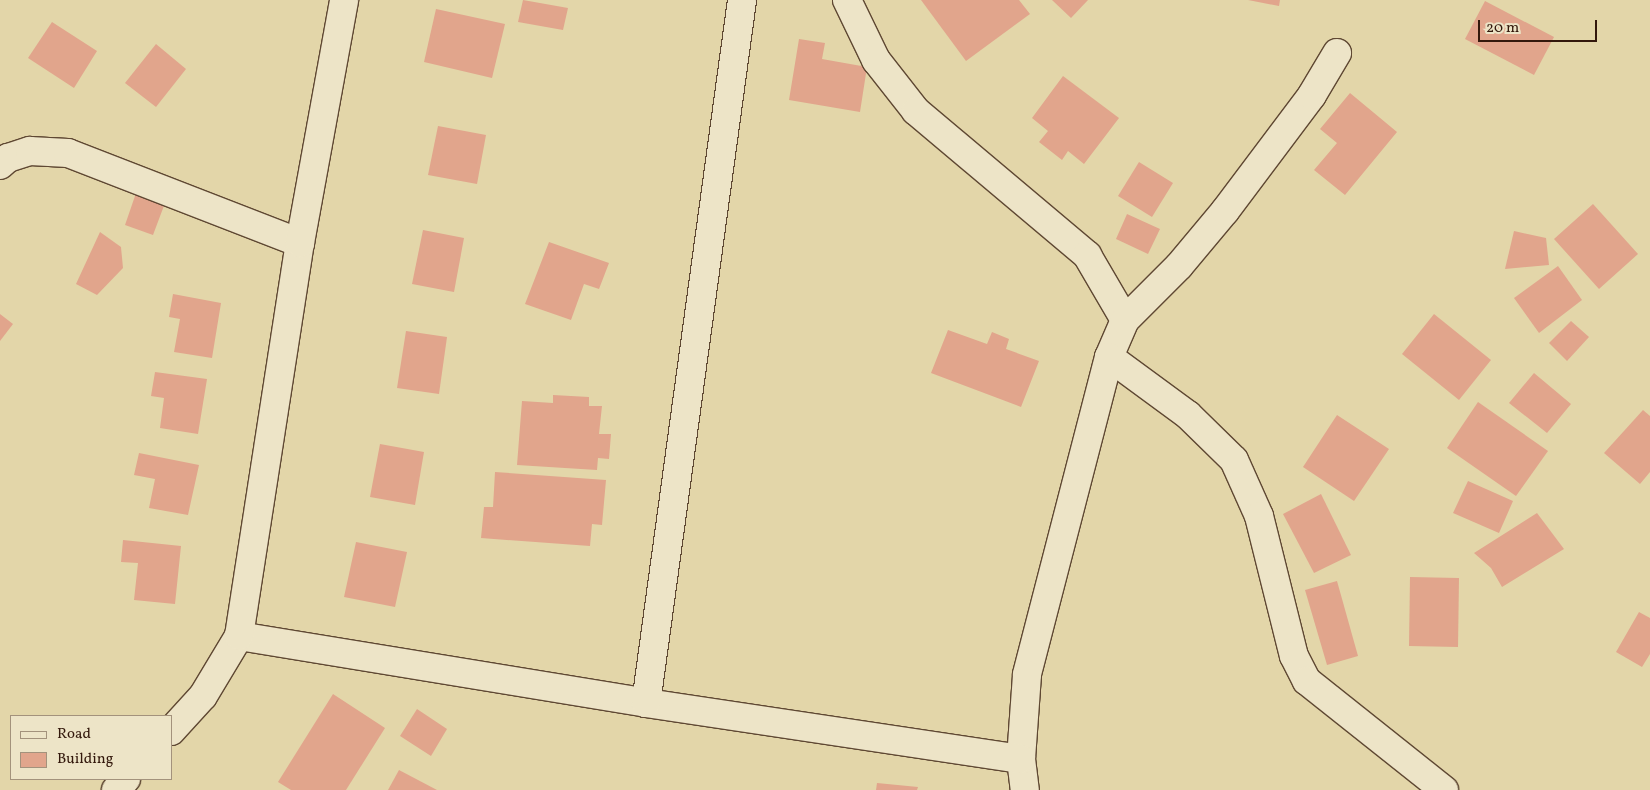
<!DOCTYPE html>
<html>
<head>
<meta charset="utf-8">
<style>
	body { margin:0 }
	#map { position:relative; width:1650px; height:790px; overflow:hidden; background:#e3d6a9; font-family:Vollkorn,serif }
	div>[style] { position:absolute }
	.building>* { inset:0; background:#e1a58c }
	.roads { filter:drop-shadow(1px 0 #5f4833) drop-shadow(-1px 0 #5f4833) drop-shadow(0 1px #5f4833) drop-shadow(0 -1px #5f4833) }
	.minor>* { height:28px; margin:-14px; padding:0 14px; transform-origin:14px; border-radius:14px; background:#ede4c7 }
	span { translate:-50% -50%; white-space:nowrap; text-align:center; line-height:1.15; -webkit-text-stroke:4px #ede4c7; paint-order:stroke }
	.legend { position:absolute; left:10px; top:715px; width:162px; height:65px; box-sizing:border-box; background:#ede4c7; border:1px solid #a3927c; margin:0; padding:6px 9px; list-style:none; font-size:15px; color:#33180c }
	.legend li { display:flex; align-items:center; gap:10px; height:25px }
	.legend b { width:25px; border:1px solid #a3927c }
	.scale { position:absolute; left:1478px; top:20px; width:119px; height:22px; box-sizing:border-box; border:2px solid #33180c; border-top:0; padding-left:6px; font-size:15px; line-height:18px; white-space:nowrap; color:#33180c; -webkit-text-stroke:4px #ede4c7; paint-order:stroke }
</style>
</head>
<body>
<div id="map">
	<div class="building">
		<div style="clip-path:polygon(523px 0,568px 8px,563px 30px,518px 22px)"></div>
		<div style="clip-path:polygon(921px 0,1019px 0,1030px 14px,966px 61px)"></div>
		<div style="clip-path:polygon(1052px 0,1088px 0,1071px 18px)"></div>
		<div style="clip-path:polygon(1248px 0,1280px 0,1279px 6px)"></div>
		<div style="clip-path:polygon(1485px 1px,1554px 37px,1534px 75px,1465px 39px)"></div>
		<div style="clip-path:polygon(436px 9px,505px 24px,492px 78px,424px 62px)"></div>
		<div style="clip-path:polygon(52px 22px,97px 51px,74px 88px,28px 58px)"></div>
		<div style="clip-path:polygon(799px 39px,825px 43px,822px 59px,867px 67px,860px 112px,789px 100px)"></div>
		<div style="clip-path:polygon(156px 44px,186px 69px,156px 107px,125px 83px)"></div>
		<div style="clip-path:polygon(1063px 76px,1119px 118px,1084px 164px,1068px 151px,1062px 160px,1039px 142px,1048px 131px,1032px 118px)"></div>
		<div style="clip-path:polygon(1350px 93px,1397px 132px,1345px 195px,1314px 170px,1337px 143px,1320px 129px)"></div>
		<div style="clip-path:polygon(438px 126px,486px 135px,477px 184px,428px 175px)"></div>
		<div style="clip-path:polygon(1139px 162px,1173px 183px,1152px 217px,1118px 196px)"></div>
		<div style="clip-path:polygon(136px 193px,165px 203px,153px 235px,125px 225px)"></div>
		<div style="clip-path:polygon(1593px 204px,1638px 254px,1599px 289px,1554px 239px)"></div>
		<div style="clip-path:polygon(1127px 214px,1160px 229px,1148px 254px,1116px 239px)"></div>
		<div style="clip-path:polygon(423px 230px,464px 238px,454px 292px,412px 284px)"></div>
		<div style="clip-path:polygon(1514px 231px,1546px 238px,1549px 265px,1505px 269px)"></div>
		<div style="clip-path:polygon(100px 232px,121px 247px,123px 268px,97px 295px,76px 284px)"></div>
		<div style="clip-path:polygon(549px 242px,609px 263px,599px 289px,584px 284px,571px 320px,525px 304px)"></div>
		<div style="clip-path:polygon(1558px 266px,1582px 300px,1539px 333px,1514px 298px)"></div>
		<div style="clip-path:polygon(173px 294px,221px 303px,212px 358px,174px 352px,180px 319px,169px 317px)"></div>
		<div style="clip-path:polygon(0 314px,13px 324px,0 341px)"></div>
		<div style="clip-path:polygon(1434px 314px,1491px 360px,1459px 400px,1402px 354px)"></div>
		<div style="clip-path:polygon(1571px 321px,1589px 337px,1567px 361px,1549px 343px)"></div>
		<div style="clip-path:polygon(948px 330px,987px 344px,992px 332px,1009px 339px,1006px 349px,1039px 361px,1021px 407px,931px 373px)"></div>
		<div style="clip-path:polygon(406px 331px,447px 337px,439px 394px,397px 388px)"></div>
		<div style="clip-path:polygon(155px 372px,207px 379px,198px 434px,160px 428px,164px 398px,151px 396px)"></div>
		<div style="clip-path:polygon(1534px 373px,1571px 404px,1547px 433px,1509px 403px)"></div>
		<div style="clip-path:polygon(553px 395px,589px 397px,589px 406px,602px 406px,599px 434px,611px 434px,609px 459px,598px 458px,597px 470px,517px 465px,522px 401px,553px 403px)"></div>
		<div style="clip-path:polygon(1478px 402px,1548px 451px,1516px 496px,1447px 448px)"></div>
		<div style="clip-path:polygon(1643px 410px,1650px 416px,1650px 472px,1640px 484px,1604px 453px)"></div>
		<div style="clip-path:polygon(1337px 415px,1389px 449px,1354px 501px,1303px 467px)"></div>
		<div style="clip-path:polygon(380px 444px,424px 452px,415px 505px,370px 497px)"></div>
		<div style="clip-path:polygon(139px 453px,199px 465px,188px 515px,149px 508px,155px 479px,134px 475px)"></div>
		<div style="clip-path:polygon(495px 472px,606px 480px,602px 525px,592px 524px,590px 546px,481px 538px,484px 507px,493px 507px)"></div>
		<div style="clip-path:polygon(1468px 481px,1513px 501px,1499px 533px,1453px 513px)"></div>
		<div style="clip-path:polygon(1321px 494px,1351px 555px,1314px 573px,1283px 514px)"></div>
		<div style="clip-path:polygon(1537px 513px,1564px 549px,1502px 587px,1491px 568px,1474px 553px)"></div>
		<div style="clip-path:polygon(123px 540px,181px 546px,175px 604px,134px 600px,138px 563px,121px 562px)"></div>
		<div style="clip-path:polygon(356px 542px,407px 552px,395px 607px,344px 597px)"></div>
		<div style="clip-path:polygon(1410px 577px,1459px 578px,1458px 647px,1409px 646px)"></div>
		<div style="clip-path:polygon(1337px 581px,1358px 656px,1327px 665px,1305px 590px)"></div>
		<div style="clip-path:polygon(1639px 612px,1650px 618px,1650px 654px,1642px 667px,1616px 652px)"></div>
		<div style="clip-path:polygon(333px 694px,385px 728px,346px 790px,291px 790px,278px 782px)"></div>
		<div style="clip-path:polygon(417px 709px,447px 729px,431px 756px,400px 736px)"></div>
		<div style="clip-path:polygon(399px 770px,437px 790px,388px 790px)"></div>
		<div style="clip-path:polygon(877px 783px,918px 787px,917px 790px,876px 790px)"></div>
	</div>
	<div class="roads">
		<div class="minor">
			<div style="left:847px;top:0;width:67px;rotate:64.2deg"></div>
			<div style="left:876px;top:60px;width:65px;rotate:51.9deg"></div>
			<div style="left:916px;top:111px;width:224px;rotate:40.1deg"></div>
			<div style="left:1087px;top:255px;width:75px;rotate:59.7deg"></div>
			<div style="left:1125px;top:320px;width:40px;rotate:113.4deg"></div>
			<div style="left:1109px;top:357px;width:328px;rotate:104.5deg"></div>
			<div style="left:1027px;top:675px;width:84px;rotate:94.1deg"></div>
			<div style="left:1021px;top:759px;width:31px;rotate:83deg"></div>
			<div style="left:0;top:165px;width:11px;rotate:-41deg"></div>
			<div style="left:8px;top:158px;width:23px;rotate:-18deg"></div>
			<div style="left:30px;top:151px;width:38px;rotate:3deg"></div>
			<div style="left:68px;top:153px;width:249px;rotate:21.2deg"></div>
			<div style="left:1125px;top:320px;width:76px;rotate:-45deg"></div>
			<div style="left:1179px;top:266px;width:72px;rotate:-50.1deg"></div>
			<div style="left:1225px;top:211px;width:145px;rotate:-53.1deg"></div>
			<div style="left:1312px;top:95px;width:49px;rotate:-59.2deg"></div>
			<div style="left:1109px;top:357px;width:98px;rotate:36.3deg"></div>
			<div style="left:1188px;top:415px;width:64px;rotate:44.4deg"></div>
			<div style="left:1234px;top:460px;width:61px;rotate:65.9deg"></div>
			<div style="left:1259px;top:516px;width:144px;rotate:76deg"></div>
			<div style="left:1294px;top:656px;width:28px;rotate:63deg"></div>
			<div style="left:1307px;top:681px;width:175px;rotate:38.5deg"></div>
			<div style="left:239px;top:636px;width:412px;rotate:9.3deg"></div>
			<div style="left:646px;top:703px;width:379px;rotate:8.5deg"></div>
			<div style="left:646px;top:703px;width:710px;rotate:-82.22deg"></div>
			<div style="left:171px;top:731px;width:47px;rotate:-47.6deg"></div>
			<div style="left:203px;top:696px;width:70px;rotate:-59deg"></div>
			<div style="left:239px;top:636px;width:398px;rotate:-81.2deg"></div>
			<div style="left:300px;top:243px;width:247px;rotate:-79.7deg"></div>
			<div style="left:116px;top:790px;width:15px;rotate:-48deg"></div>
		</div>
	</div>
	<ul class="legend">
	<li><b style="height:6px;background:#ede4c7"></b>Road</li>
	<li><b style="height:14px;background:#e1a58c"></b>Building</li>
	</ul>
	<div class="scale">20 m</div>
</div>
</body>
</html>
